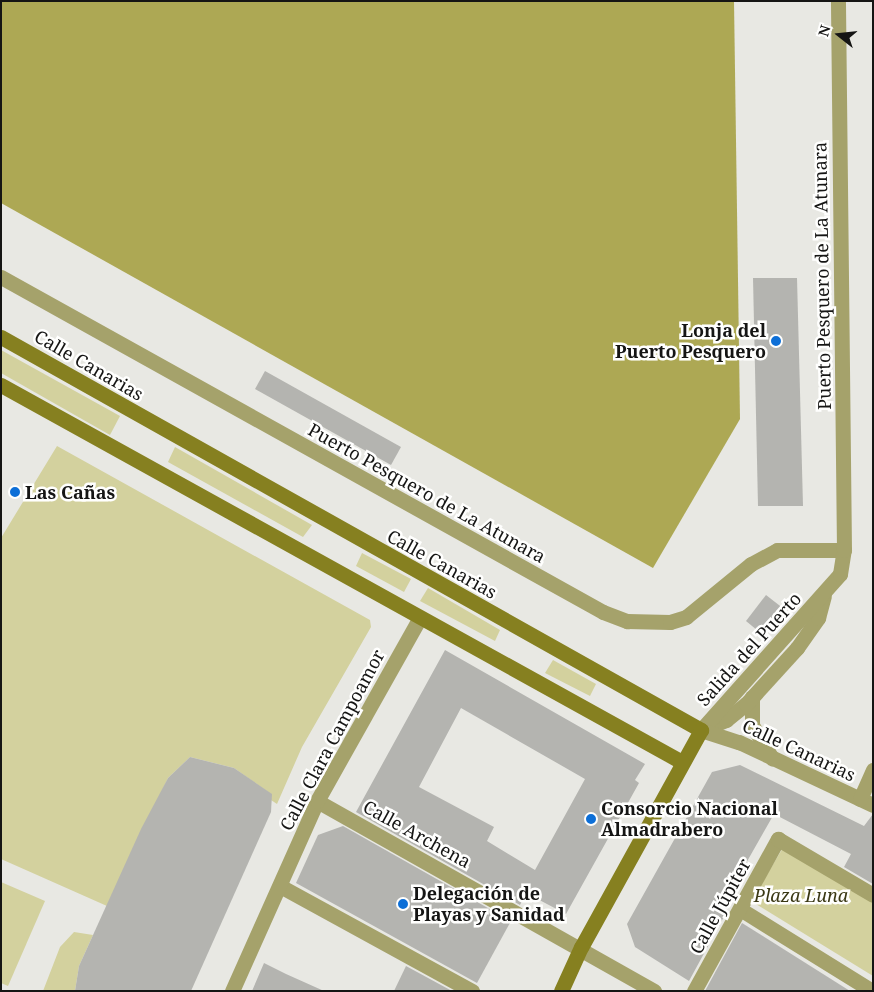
<!DOCTYPE html>
<html>
<head>
<meta charset="utf-8">
<style>
	body { margin:0 }
	#map { position:relative; width:874px; height:992px; overflow:hidden; background:#e8e8e3; font-family:"Noto Serif",serif }
	div>[style] { position:absolute }
	.green>* { inset:0; background:#d3d19e }
	.water>* { inset:0; background:#ada854 }
	.building>* { inset:0; background:#b4b4b0 }
	.service>* { height:15px; margin:-7.5px; padding:0 7.5px; transform-origin:7.5px; border-radius:7.5px; background:#a5a26b }
	.pedestrian>* { height:15px; margin:-7.5px; padding:0 7.5px; transform-origin:7.5px; border-radius:7.5px; background:#a5a26b }
	.minor>* { height:15px; margin:-7.5px; padding:0 7.5px; transform-origin:7.5px; border-radius:7.5px; background:#a5a26b }
	.secondary>* { height:15px; margin:-7.5px; padding:0 7.5px; transform-origin:7.5px; border-radius:7.5px; background:#868020 }
	.dots>* { width:14px; height:14px; translate:-50% -50%; box-sizing:border-box; border:2px solid #fffffe; border-radius:50% }
	span { translate:-50% -50%; white-space:nowrap; text-align:center; line-height:1.15; -webkit-text-stroke:5px #fffffe; paint-order:stroke }
	.street-label { font-size:18px; color:#151514 }
	.poi-label { font-size:18px; color:#151514; font-weight:700 }
	.right { translate:-100% -50%; text-align:right }
	.left { translate:0 -50%; text-align:left }
	.park-label { font-size:18px; color:#3a3814; font-style:italic }
	.frame { position:absolute; inset:0; border:2px solid #151514; pointer-events:none }
	.north { position:absolute; left:814px; top:10px; width:50px; height:50px; -webkit-text-stroke:4px #fffffe; paint-order:stroke; rotate:286deg; font-size:14px; font-weight:700; line-height:20px; text-align:center; color:#151514 }
	.north::after { content:''; display:block; margin:auto; width:18px; height:22px; background:#151514; clip-path:polygon(50% 0,100% 100%,50% 72%,0 100%) }
</style>
</head>
<body>
<div id="map">
	<div class="green">
		<div style="clip-path:polygon(1px 350px,120px 416px,110px 435px,1px 373px)"></div>
		<div style="clip-path:polygon(57px 446px,370px 620px,371px 627px,302px 747px,277px 804px,271px 800px,271px 794px,234px 768px,190px 757px,168px 778px,107px 906px,1px 859px,1px 538px)"></div>
		<div style="clip-path:polygon(175px 447px,312px 525px,303px 537px,168px 462px)"></div>
		<div style="clip-path:polygon(362px 553px,411px 579px,404px 592px,356px 566px)"></div>
		<div style="clip-path:polygon(428px 588px,500px 630px,495px 641px,420px 601px)"></div>
		<div style="clip-path:polygon(553px 660px,596px 684px,590px 696px,545px 673px)"></div>
		<div style="clip-path:polygon(784px 846px,873px 901px,873px 976px,751px 901px)"></div>
		<div style="clip-path:polygon(1px 882px,45px 901px,8px 986px,1px 983px)"></div>
		<div style="clip-path:polygon(74px 932px,93px 935px,79px 966px,75px 991px,43px 991px,60px 947px)"></div>
	</div>
	<div class="water">
		<div style="clip-path:polygon(1px 1px,734px 1px,740px 419px,653px 568px,1px 203px)"></div>
	</div>
	<div class="building">
		<div style="clip-path:polygon(753px 278px,797px 278px,803px 506px,758px 506px)"></div>
		<div style="clip-path:polygon(265px 371px,401px 447px,391px 465px,255px 389px)"></div>
		<div style="clip-path:polygon(766px 595px,784px 609px,763px 635px,746px 621px)"></div>
		<div style="clip-path:polygon(evenodd,445px 650px,645px 764px,635px 780px,639px 783px,566px 914px,526px 893px,520px 905px,356px 812px,445px 650px,461px 708px,585px 779px,535px 870px,487px 841px,494px 827px,419px 787px,461px 708px)"></div>
		<div style="clip-path:polygon(190px 757px,234px 768px,272px 794px,271px 812px,191px 991px,75px 991px,79px 966px,141px 829px,168px 778px)"></div>
		<div style="clip-path:polygon(740px 765px,864px 826px,873px 814px,873px 884px,844px 867px,851px 854px,774px 814px,720px 909px,726px 913px,689px 981px,635px 947px,627px 924px,712px 772px)"></div>
		<div style="clip-path:polygon(343px 826px,511px 921px,477px 983px,296px 883px,318px 835px)"></div>
		<div style="clip-path:polygon(742px 923px,850px 991px,705px 991px)"></div>
		<div style="clip-path:polygon(264px 963px,286px 974px,324px 991px,252px 991px)"></div>
		<div style="clip-path:polygon(406px 966px,452px 991px,394px 991px)"></div>
	</div>
	<div class="service">
		<div style="left:1px;top:277px;width:689px;rotate:29.09deg"></div>
		<div style="left:603px;top:612px;width:26px;rotate:21deg"></div>
		<div style="left:627px;top:621px;width:43px;rotate:1.3deg"></div>
		<div style="left:670px;top:622px;width:17px;rotate:-17deg"></div>
		<div style="left:686px;top:617px;width:84px;rotate:-39.2deg"></div>
		<div style="left:751px;top:564px;width:30px;rotate:-28deg"></div>
		<div style="left:777px;top:550px;width:67px"></div>
		<div style="left:752px;top:697px;width:28px;rotate:90deg"></div>
		<div style="left:752px;top:725px;width:39px;rotate:59deg"></div>
		<div style="left:706px;top:728px;width:22px;rotate:-22deg"></div>
		<div style="left:726px;top:720px;width:26px;rotate:-39deg"></div>
		<div style="left:746px;top:704px;width:76px;rotate:-47.7deg"></div>
		<div style="left:797px;top:648px;width:37px;rotate:-55deg"></div>
		<div style="left:818px;top:618px;width:23px;rotate:-75deg"></div>
		<div style="left:701px;top:730px;width:209px;rotate:-48.3deg"></div>
		<div style="left:840px;top:574px;width:24px;rotate:-81deg"></div>
		<div style="left:844px;top:550px;width:549px;rotate:-90.63deg"></div>
	</div>
	<div class="pedestrian">
		<div style="left:740px;top:909px;width:155px;rotate:31.8deg"></div>
		<div style="left:694px;top:991px;width:174px;rotate:-61.1deg"></div>
		<div style="left:778px;top:839px;width:110px;rotate:30.5deg"></div>
	</div>
	<div class="minor">
		<div style="left:701px;top:730px;width:40px;rotate:18deg"></div>
		<div style="left:739px;top:742px;width:148px;rotate:25.2deg"></div>
		<div style="left:860px;top:799px;width:32px;rotate:-66deg"></div>
		<div style="left:317px;top:801px;width:387px;rotate:29.4deg"></div>
		<div style="left:280px;top:886px;width:219px;rotate:28.7deg"></div>
		<div style="left:232px;top:991px;width:208px;rotate:-65.9deg"></div>
		<div style="left:317px;top:801px;width:209px;rotate:-60.7deg"></div>
	</div>
	<div class="secondary">
		<div style="left:1px;top:337px;width:803px;rotate:29.31deg"></div>
		<div style="left:701px;top:730px;width:248px;rotate:118.9deg"></div>
		<div style="left:581px;top:947px;width:48px;rotate:114.4deg"></div>
		<div style="left:1px;top:385px;width:778px;rotate:28.97deg"></div>
	</div>
	<div class="dots">
		<div style="left:776px;top:341px;background:#0d6fd7"></div>
		<div style="left:15px;top:492px;background:#0d6fd7"></div>
		<div style="left:591px;top:819px;background:#0d6fd7"></div>
		<div style="left:403px;top:904px;background:#0d6fd7"></div>
	</div>
	<div class="street-label">
		<span style="left:822px;top:276px;rotate:-91deg">Puerto Pesquero de La Atunara</span>
		<span style="left:89px;top:365px;rotate:30deg">Calle Canarias</span>
		<span style="left:427px;top:493px;rotate:29deg">Puerto Pesquero de La Atunara</span>
		<span style="left:442px;top:564px;rotate:29deg">Calle Canarias</span>
		<span style="left:749px;top:649px;rotate:-48deg">Salida del Puerto</span>
		<span style="left:332px;top:740px;rotate:-62deg">Calle Clara Campoamor</span>
		<span style="left:799px;top:750px;rotate:25deg">Calle Canarias</span>
		<span style="left:417px;top:834px;rotate:29deg">Calle Archena</span>
		<span style="left:720px;top:906px;rotate:-61deg">Calle Júpiter</span>
	</div>
	<div class="poi-label">
		<span class="right" style="left:766px;top:341px">Lonja del<br>Puerto Pesquero</span>
		<span class="left" style="left:25px;top:492px">Las Cañas</span>
		<span class="left" style="left:601px;top:819px">Consorcio Nacional<br>Almadrabero</span>
		<span class="left" style="left:413px;top:904px">Delegación de<br>Playas y Sanidad</span>
	</div>
	<div class="park-label">
		<span style="left:801px;top:895px">Plaza Luna</span>
	</div>
	<div class="frame"></div>
	<div class="north">N</div>
</div>
</body>
</html>
